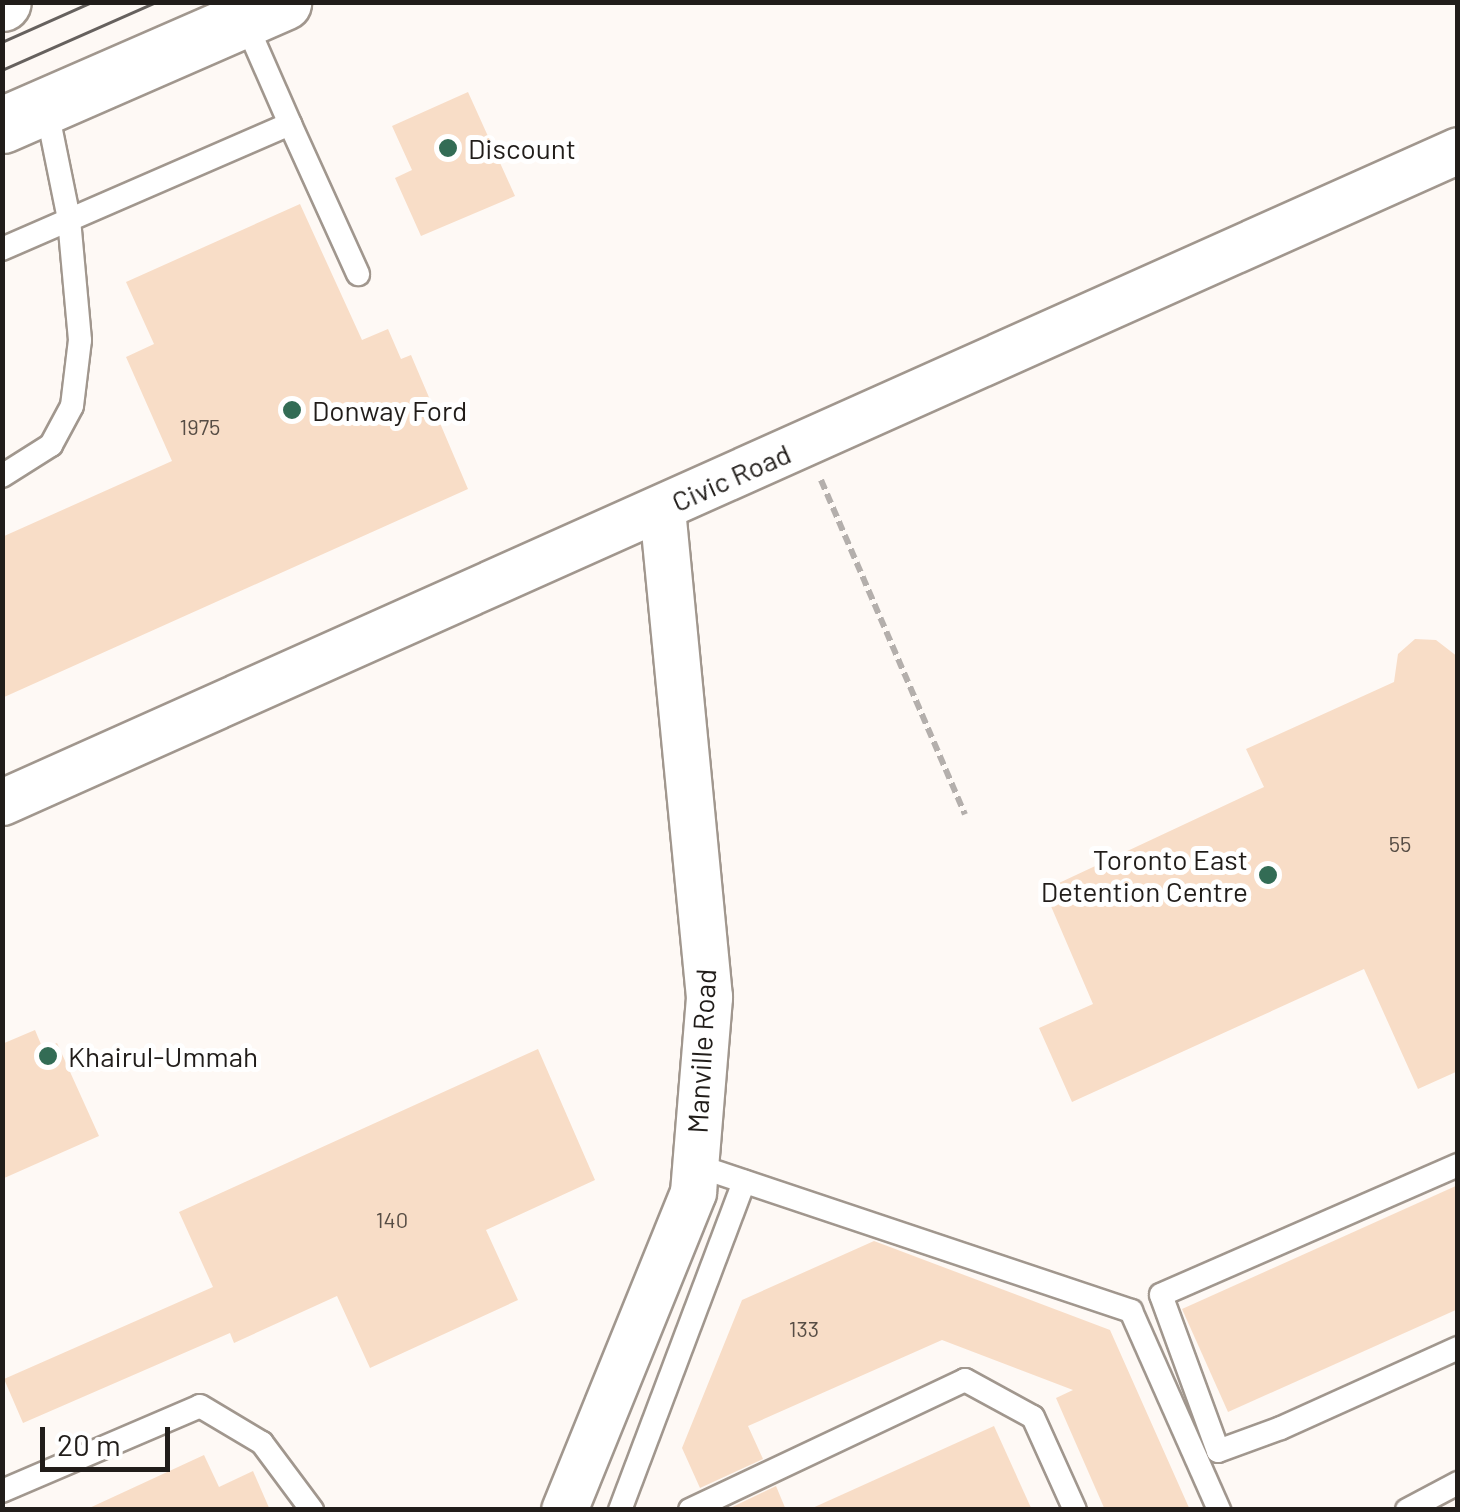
<!DOCTYPE html>
<html>
<head>
<meta charset="utf-8">
<style>
	body { margin:0 }
	#map { position:relative; width:1460px; height:1512px; overflow:hidden; background:#fef9f5; font-family:Barlow,sans-serif }
	div>[style] { position:absolute }
	.building>* { inset:0; background:#f8ddc7 }
	.path>* { height:6px; margin-top:-3px; transform-origin:0; background:repeating-linear-gradient(90deg,#b4afac 0 10px,transparent 0 15px) }
	.roads { filter:drop-shadow(2px 0 #a1978e) drop-shadow(-2px 0 #a1978e) drop-shadow(0 2px #a1978e) drop-shadow(0 -2px #a1978e) }
	.service>* { height:22px; margin:-11px; padding:0 11px; transform-origin:11px; border-radius:11px; background:#fff }
	.minor>* { height:45px; margin:-22.5px; padding:0 22.5px; transform-origin:22.5px; border-radius:22.5px; background:#fff }
	.primary>* { height:55px; margin:-27.5px; padding:0 27.5px; transform-origin:27.5px; border-radius:27.5px; background:#fff }
	.tram>* { height:2.5px; margin:-1.25px; padding:0 1.25px; transform-origin:1.25px; border-radius:1.25px; background:#66615e }
	.dots>* { width:28px; height:28px; translate:-50% -50%; box-sizing:border-box; border:5px solid #fff; border-radius:50% }
	span { translate:-50% -50%; white-space:nowrap; text-align:center; line-height:1.15; -webkit-text-stroke:10px #fff; paint-order:stroke }
	.number-label { font-size:22px; color:#574d45 }
	.number-label span { -webkit-text-stroke-width:0 }
	.poi-label { font-size:28px; color:#211d1a }
	.left { translate:0 -50%; text-align:left }
	.right { translate:-100% -50%; text-align:right }
	.street-label { font-size:28px; color:#211d1a }
	.frame { position:absolute; inset:0; border:5px solid #211d1a; pointer-events:none }
	.scale { position:absolute; left:40px; top:1427px; width:130px; height:45px; box-sizing:border-box; border:5px solid #211d1a; border-top:0; padding-left:12px; font-size:30px; line-height:35px; white-space:nowrap; color:#211d1a; -webkit-text-stroke:8px #fff; paint-order:stroke }
</style>
</head>
<body>
<div id="map">
	<div class="building">
		<div style="clip-path:polygon(468px 92px,515px 196px,421px 236px,395px 178px,412px 170px,392px 126px)"></div>
		<div style="clip-path:polygon(300px 204px,362px 340px,388px 329px,401px 359px,411px 355px,468px 489px,2px 698px,2px 537px,172px 461px,126px 357px,154px 344px,126px 282px)"></div>
		<div style="clip-path:polygon(1415px 639px,1436px 640px,1458px 657px,1458px 1071px,1418px 1089px,1364px 969px,1072px 1102px,1039px 1028px,1093px 1004px,1044px 890px,1264px 787px,1246px 749px,1394px 682px,1398px 654px)"></div>
		<div style="clip-path:polygon(35px 1030px,43px 1049px,57px 1043px,99px 1136px,2px 1179px,2px 1044px)"></div>
		<div style="clip-path:polygon(538px 1049px,595px 1180px,486px 1230px,518px 1300px,370px 1368px,337px 1296px,234px 1343px,230px 1333px,23px 1423px,4px 1379px,213px 1287px,179px 1212px)"></div>
		<div style="clip-path:polygon(1458px 1185px,1458px 1309px,1228px 1412px,1182px 1309px)"></div>
		<div style="clip-path:polygon(874px 1241px,1110px 1330px,1190px 1510px,1105px 1510px,1056px 1398px,1073px 1390px,942px 1340px,748px 1426px,763px 1459px,700px 1488px,682px 1448px,742px 1300px)"></div>
		<div style="clip-path:polygon(994px 1426px,1032px 1510px,808px 1510px)"></div>
		<div style="clip-path:polygon(204px 1455px,219px 1487px,253px 1471px,270px 1510px,85px 1510px)"></div>
		<div style="clip-path:polygon(776px 1486px,786px 1510px,726px 1510px)"></div>
	</div>
	<div class="path">
		<div style="left:821px;top:480px;width:364px;rotate:66.7deg"></div>
	</div>
	<div class="roads">
		<div class="service">
			<div style="left:244px;top:19px;width:115px;rotate:66.3deg"></div>
			<div style="left:2px;top:249px;width:314px;rotate:-23.5deg"></div>
			<div style="left:290px;top:124px;width:165px;rotate:65.6deg"></div>
			<div style="left:2px;top:476px;width:58px;rotate:-32.3deg"></div>
			<div style="left:51px;top:445px;width:44px;rotate:-61.7deg"></div>
			<div style="left:72px;top:406px;width:66px;rotate:-83.1deg"></div>
			<div style="left:80px;top:340px;width:121px;rotate:-95.2deg"></div>
			<div style="left:69px;top:219px;width:115px;rotate:-101.5deg"></div>
			<div style="left:695px;top:1165px;width:460px;rotate:18.5deg"></div>
			<div style="left:1131px;top:1311px;width:218px;rotate:66.1deg"></div>
			<div style="left:1458px;top:1165px;width:324px;rotate:156.4deg"></div>
			<div style="left:1161px;top:1295px;width:166px;rotate:69.9deg"></div>
			<div style="left:1218px;top:1451px;width:67px;rotate:-20.1deg"></div>
			<div style="left:1281px;top:1428px;width:194px;rotate:-24.3deg"></div>
			<div style="left:2px;top:1491px;width:215px;rotate:-23.2deg"></div>
			<div style="left:200px;top:1406px;width:72px;rotate:30.8deg"></div>
			<div style="left:262px;top:1443px;width:84px;rotate:53.3deg"></div>
			<div style="left:620px;top:1510px;width:351px;rotate:-69.3deg"></div>
			<div style="left:690px;top:1510px;width:304px;rotate:-25.3deg"></div>
			<div style="left:965px;top:1380px;width:77px;rotate:28.6deg"></div>
			<div style="left:1033px;top:1417px;width:102px;rotate:65.7deg"></div>
			<div style="left:1407px;top:1510px;width:58px;rotate:-27.9deg"></div>
		</div>
		<div class="minor">
			<div style="left:2px;top:802px;width:1595px;rotate:-24.12deg"></div>
			<div style="left:564px;top:1510px;width:343px;rotate:-67.9deg"></div>
			<div style="left:693px;top:1192px;width:196px;rotate:-85.3deg"></div>
			<div style="left:709px;top:997px;width:491px;rotate:-95.5deg"></div>
		</div>
		<div class="primary">
			<div style="left:2px;top:3px;width:1px;rotate:-45deg"></div>
			<div style="left:2px;top:125px;width:307px;rotate:-23.6deg"></div>
		</div>
	</div>
	<div class="tram">
		<div style="left:2px;top:42px;width:98px;rotate:-24deg"></div>
		<div style="left:2px;top:70px;width:168px;rotate:-23.8deg"></div>
	</div>
	<div class="dots">
		<div style="left:448px;top:148px;background:#336c55"></div>
		<div style="left:292px;top:410px;background:#336c55"></div>
		<div style="left:1268px;top:875px;background:#336c55"></div>
		<div style="left:48px;top:1056px;background:#336c55"></div>
	</div>
	<div class="number-label">
		<span style="left:200px;top:427px">1975</span>
		<span style="left:1400px;top:844px">55</span>
		<span style="left:392px;top:1220px">140</span>
		<span style="left:804px;top:1329px">133</span>
	</div>
	<div class="poi-label">
		<span class="left" style="left:468px;top:148px">Discount</span>
		<span class="left" style="left:312px;top:410px">Donway Ford</span>
		<span class="right" style="left:1248px;top:875px">Toronto East<br>Detention Centre</span>
		<span class="left" style="left:68px;top:1056px">Khairul-Ummah</span>
	</div>
	<div class="street-label">
		<span style="left:731px;top:477px;rotate:-24deg">Civic Road</span>
		<span style="left:701px;top:1051px;rotate:-87deg">Manville Road</span>
	</div>
	<div class="frame"></div>
	<div class="scale">20 m</div>
</div>
</body>
</html>
